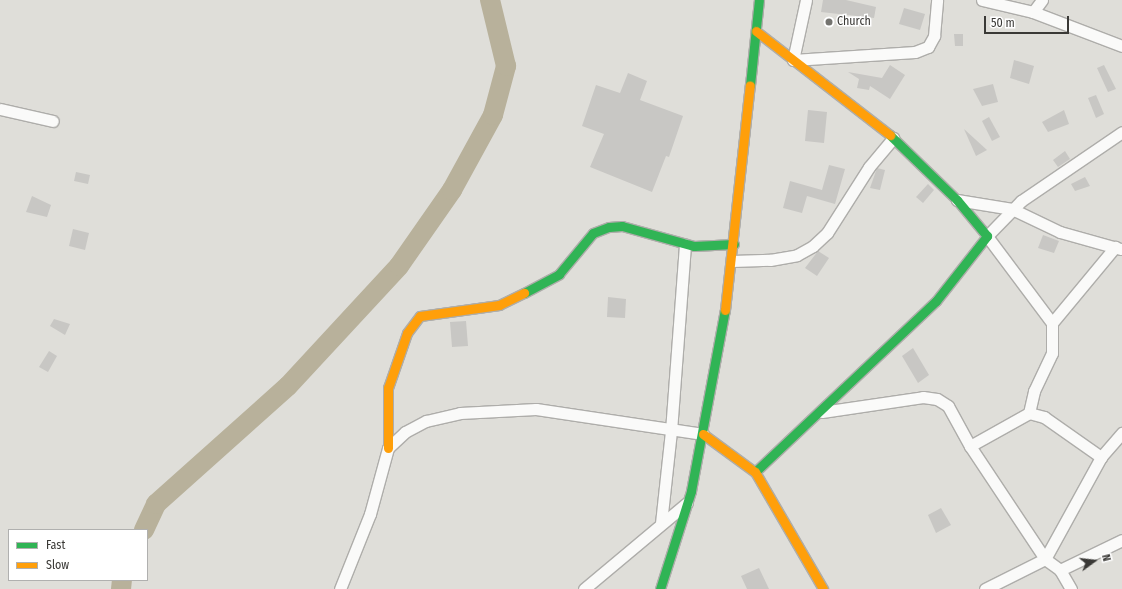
<!DOCTYPE html>
<html>
<head>
<meta charset="utf-8">
<style>
	body { margin:0 }
	#map { position:relative; width:1122px; height:589px; overflow:hidden; background:#dfded9; font-family:"Fira Sans Condensed",sans-serif }
	div>[style] { position:absolute }
	.river>* { height:20px; margin:-10px; padding:0 10px; transform-origin:10px; border-radius:10px; background:#b8b19b }
	.building>* { inset:0; background:#c8c7c4 }
	.roads { filter:drop-shadow(1px 0 #aeadaa) drop-shadow(-1px 0 #aeadaa) drop-shadow(0 1px #aeadaa) drop-shadow(0 -1px #aeadaa) }
	.street>* { height:11px; margin:-5.5px; padding:0 5.5px; transform-origin:5.5px; border-radius:5.5px; background:#fafaf9 }
	.fast>* { height:9px; margin:-4.5px; padding:0 4.5px; transform-origin:4.5px; border-radius:4.5px; background:#30b455 }
	.slow>* { height:9px; margin:-4.5px; padding:0 4.5px; transform-origin:4.5px; border-radius:4.5px; background:#ff9f0a }
	.dots>* { width:11px; height:11px; translate:-50% -50%; box-sizing:border-box; border:2px solid #fff; border-radius:50% }
	span { translate:-50% -50%; white-space:nowrap; text-align:center; line-height:1.15; -webkit-text-stroke:3px #fff; paint-order:stroke }
	.poi-label { font-size:12px; color:#3a3936 }
	.left { translate:0 -50%; text-align:left }
	.legend { position:absolute; left:8px; top:529px; width:140px; height:52px; box-sizing:border-box; background:#fff; border:1px solid #b0b0af; margin:0; padding:5px 7px; list-style:none; font-size:12px; color:#3a3936 }
	.legend li { display:flex; align-items:center; gap:8px; height:20px }
	.legend b { width:20px; border:1px solid #b0b0af }
	.north { position:absolute; left:1074px; top:541px; width:40px; height:40px; -webkit-text-stroke:3px #fff; paint-order:stroke; rotate:75deg; font-size:11px; font-weight:700; line-height:16px; text-align:center; color:#3a3936 }
	.north::after { content:''; display:block; margin:auto; width:14px; height:18px; background:#3a3936; clip-path:polygon(50% 0,100% 100%,50% 72%,0 100%) }
	.scale { position:absolute; left:984px; top:16px; width:85px; height:18px; box-sizing:border-box; border:2px solid #3a3936; border-top:0; padding-left:5px; font-size:12px; line-height:14px; white-space:nowrap; color:#3a3936; -webkit-text-stroke:3px #fff; paint-order:stroke }
</style>
</head>
<body>
<div id="map">
	<div class="river">
		<div style="left:144px;top:530px;width:29px;rotate:-65deg"></div>
		<div style="left:156px;top:504px;width:177px;rotate:-41.8deg"></div>
		<div style="left:288px;top:386px;width:163px;rotate:-47.2deg"></div>
		<div style="left:399px;top:266px;width:93px;rotate:-55.1deg"></div>
		<div style="left:452px;top:190px;width:85px;rotate:-61.3deg"></div>
		<div style="left:493px;top:115px;width:51px;rotate:-75.1deg"></div>
		<div style="left:506px;top:66px;width:68px;rotate:-103.6deg"></div>
		<div style="left:121px;top:589px;width:9px;rotate:-84deg"></div>
	</div>
	<div class="building">
		<div style="clip-path:polygon(823px 0,846px 0,876px 7px,874px 18px,821px 12px)"></div>
		<div style="clip-path:polygon(904px 8px,925px 14px,920px 30px,899px 24px)"></div>
		<div style="clip-path:polygon(954px 34px,963px 34px,963px 46px,955px 46px)"></div>
		<div style="clip-path:polygon(1014px 60px,1034px 66px,1029px 84px,1010px 78px)"></div>
		<div style="clip-path:polygon(890px 65px,905px 75px,890px 99px,870px 86px,869px 90px,857px 88px,859px 79px,848px 72px,882px 78px)"></div>
		<div style="clip-path:polygon(1104px 65px,1116px 89px,1108px 92px,1097px 68px)"></div>
		<div style="clip-path:polygon(628px 73px,647px 81px,640px 100px,683px 116px,669px 157px,666px 156px,652px 192px,590px 167px,604px 134px,582px 126px,596px 85px,620px 93px)"></div>
		<div style="clip-path:polygon(993px 84px,998px 102px,982px 106px,973px 89px)"></div>
		<div style="clip-path:polygon(1096px 95px,1104px 114px,1096px 118px,1088px 98px)"></div>
		<div style="clip-path:polygon(808px 110px,827px 112px,824px 143px,805px 141px)"></div>
		<div style="clip-path:polygon(1064px 110px,1069px 124px,1048px 132px,1042px 122px)"></div>
		<div style="clip-path:polygon(989px 117px,1000px 137px,992px 141px,982px 121px)"></div>
		<div style="clip-path:polygon(964px 129px,987px 150px,976px 156px)"></div>
		<div style="clip-path:polygon(1065px 151px,1070px 159px,1058px 167px,1053px 160px)"></div>
		<div style="clip-path:polygon(829px 165px,845px 169px,835px 204px,807px 196px,802px 213px,783px 208px,790px 181px,822px 190px)"></div>
		<div style="clip-path:polygon(877px 168px,885px 170px,880px 190px,870px 188px)"></div>
		<div style="clip-path:polygon(76px 172px,90px 175px,88px 184px,74px 181px)"></div>
		<div style="clip-path:polygon(1085px 177px,1090px 186px,1075px 191px,1071px 184px)"></div>
		<div style="clip-path:polygon(928px 184px,934px 190px,923px 203px,916px 197px)"></div>
		<div style="clip-path:polygon(32px 196px,51px 205px,47px 217px,26px 212px)"></div>
		<div style="clip-path:polygon(73px 229px,89px 233px,85px 250px,69px 246px)"></div>
		<div style="clip-path:polygon(1043px 235px,1059px 241px,1054px 253px,1038px 248px)"></div>
		<div style="clip-path:polygon(818px 251px,829px 258px,817px 276px,805px 268px)"></div>
		<div style="clip-path:polygon(608px 297px,626px 299px,625px 318px,607px 317px)"></div>
		<div style="clip-path:polygon(54px 319px,70px 324px,65px 335px,50px 326px)"></div>
		<div style="clip-path:polygon(466px 321px,468px 346px,452px 347px,450px 322px)"></div>
		<div style="clip-path:polygon(913px 348px,929px 375px,918px 383px,902px 356px)"></div>
		<div style="clip-path:polygon(49px 351px,57px 356px,48px 372px,39px 367px)"></div>
		<div style="clip-path:polygon(941px 508px,951px 525px,936px 533px,928px 515px)"></div>
		<div style="clip-path:polygon(759px 568px,769px 589px,747px 589px,741px 576px)"></div>
	</div>
	<div class="roads">
		<div class="street">
			<div style="left:806px;top:0;width:61px;rotate:102.2deg"></div>
			<div style="left:793px;top:60px;width:122px;rotate:-3.8deg"></div>
			<div style="left:915px;top:52px;width:14px;rotate:-21deg"></div>
			<div style="left:928px;top:47px;width:13px;rotate:-61deg"></div>
			<div style="left:934px;top:36px;width:36px;rotate:-85deg"></div>
			<div style="left:982px;top:0;width:52px;rotate:13.2deg"></div>
			<div style="left:1033px;top:12px;width:95px;rotate:20.9deg"></div>
			<div style="left:1033px;top:12px;width:15px;rotate:-53deg"></div>
			<div style="left:0;top:109px;width:54px;rotate:12.8deg"></div>
			<div style="left:957px;top:200px;width:56px;rotate:9.3deg"></div>
			<div style="left:1012px;top:209px;width:53px;rotate:25.6deg"></div>
			<div style="left:1060px;top:232px;width:63px;rotate:15.6deg"></div>
			<div style="left:732px;top:261px;width:38px;rotate:-2deg"></div>
			<div style="left:770px;top:260px;width:27px;rotate:-10deg"></div>
			<div style="left:797px;top:255px;width:18px;rotate:-29deg"></div>
			<div style="left:813px;top:246px;width:19px;rotate:-43deg"></div>
			<div style="left:827px;top:233px;width:78px;rotate:-57.5deg"></div>
			<div style="left:869px;top:167px;width:38px;rotate:-50deg"></div>
			<div style="left:1052px;top:323px;width:109px;rotate:-126.8deg"></div>
			<div style="left:987px;top:236px;width:49px;rotate:-45.8deg"></div>
			<div style="left:1021px;top:201px;width:122px;rotate:-34.3deg"></div>
			<div style="left:822px;top:412px;width:102px;rotate:-8.4deg"></div>
			<div style="left:923px;top:397px;width:14px;rotate:8deg"></div>
			<div style="left:937px;top:399px;width:13px;rotate:32deg"></div>
			<div style="left:948px;top:406px;width:46px;rotate:61.2deg"></div>
			<div style="left:970px;top:446px;width:136px;rotate:56.4deg"></div>
			<div style="left:1045px;top:559px;width:116px;rotate:-61.2deg"></div>
			<div style="left:1101px;top:457px;width:32px;rotate:-49deg"></div>
			<div style="left:1029px;top:413px;width:23px;rotate:-77deg"></div>
			<div style="left:1034px;top:391px;width:42px;rotate:-64.7deg"></div>
			<div style="left:1052px;top:353px;width:30px;rotate:-90deg"></div>
			<div style="left:1052px;top:323px;width:99px;rotate:-50.3deg"></div>
			<div style="left:970px;top:446px;width:68px;rotate:-29.2deg"></div>
			<div style="left:1029px;top:413px;width:16px;rotate:15deg"></div>
			<div style="left:1044px;top:417px;width:70px;rotate:35.1deg"></div>
			<div style="left:661px;top:523px;width:93px;rotate:-83.8deg"></div>
			<div style="left:671px;top:431px;width:187px;rotate:-85.7deg"></div>
			<div style="left:1060px;top:570px;width:22px;rotate:60deg"></div>
			<div style="left:340px;top:589px;width:81px;rotate:-68.2deg"></div>
			<div style="left:370px;top:514px;width:68px;rotate:-74.7deg"></div>
			<div style="left:388px;top:448px;width:23px;rotate:-43deg"></div>
			<div style="left:405px;top:432px;width:24px;rotate:-28deg"></div>
			<div style="left:426px;top:421px;width:35px;rotate:-13deg"></div>
			<div style="left:460px;top:413px;width:76px;rotate:-3deg"></div>
			<div style="left:536px;top:409px;width:169px;rotate:8.5deg"></div>
			<div style="left:584px;top:589px;width:134px;rotate:-39.9deg"></div>
			<div style="left:985px;top:589px;width:67px;rotate:-26.6deg"></div>
			<div style="left:1045px;top:559px;width:19px;rotate:36deg"></div>
			<div style="left:1060px;top:570px;width:69px;rotate:-25.8deg"></div>
		</div>
		<div class="fast">
			<div style="left:750px;top:85px;width:85px;rotate:-84deg"></div>
			<div style="left:524px;top:293px;width:40px;rotate:-28deg"></div>
			<div style="left:559px;top:274px;width:53px;rotate:-50.3deg"></div>
			<div style="left:593px;top:233px;width:17px;rotate:-21deg"></div>
			<div style="left:609px;top:227px;width:13px;rotate:-4deg"></div>
			<div style="left:622px;top:226px;width:75px;rotate:15.5deg"></div>
			<div style="left:694px;top:246px;width:40px;rotate:-2.9deg"></div>
			<div style="left:755px;top:472px;width:249px;rotate:-43.4deg"></div>
			<div style="left:936px;top:301px;width:83px;rotate:-51.9deg"></div>
			<div style="left:987px;top:236px;width:47px;rotate:-129.8deg"></div>
			<div style="left:957px;top:200px;width:93px;rotate:-135.9deg"></div>
			<div style="left:660px;top:589px;width:103px;rotate:-72.4deg"></div>
			<div style="left:691px;top:491px;width:184px;rotate:-79.4deg"></div>
		</div>
		<div class="slow">
			<div style="left:756px;top:31px;width:170px;rotate:37.8deg"></div>
			<div style="left:725px;top:310px;width:226px;rotate:-83.7deg"></div>
			<div style="left:703px;top:434px;width:64px;rotate:36.2deg"></div>
			<div style="left:755px;top:472px;width:135px;rotate:59.8deg"></div>
			<div style="left:388px;top:448px;width:60px;rotate:-90deg"></div>
			<div style="left:388px;top:388px;width:58px;rotate:-70.9deg"></div>
			<div style="left:407px;top:333px;width:21px;rotate:-53deg"></div>
			<div style="left:420px;top:316px;width:80px;rotate:-7.9deg"></div>
			<div style="left:499px;top:305px;width:28px;rotate:-26deg"></div>
		</div>
	</div>
	<div class="dots">
		<div style="left:829px;top:22px;background:#74736f"></div>
	</div>
	<div class="poi-label">
		<span class="left" style="left:837px;top:22px">Church</span>
	</div>
	<ul class="legend">
	<li><b style="height:5px;background:#30b455"></b>Fast</li>
	<li><b style="height:5px;background:#ff9f0a"></b>Slow</li>
	</ul>
	<div class="north">N</div>
	<div class="scale">50 m</div>
</div>
</body>
</html>
